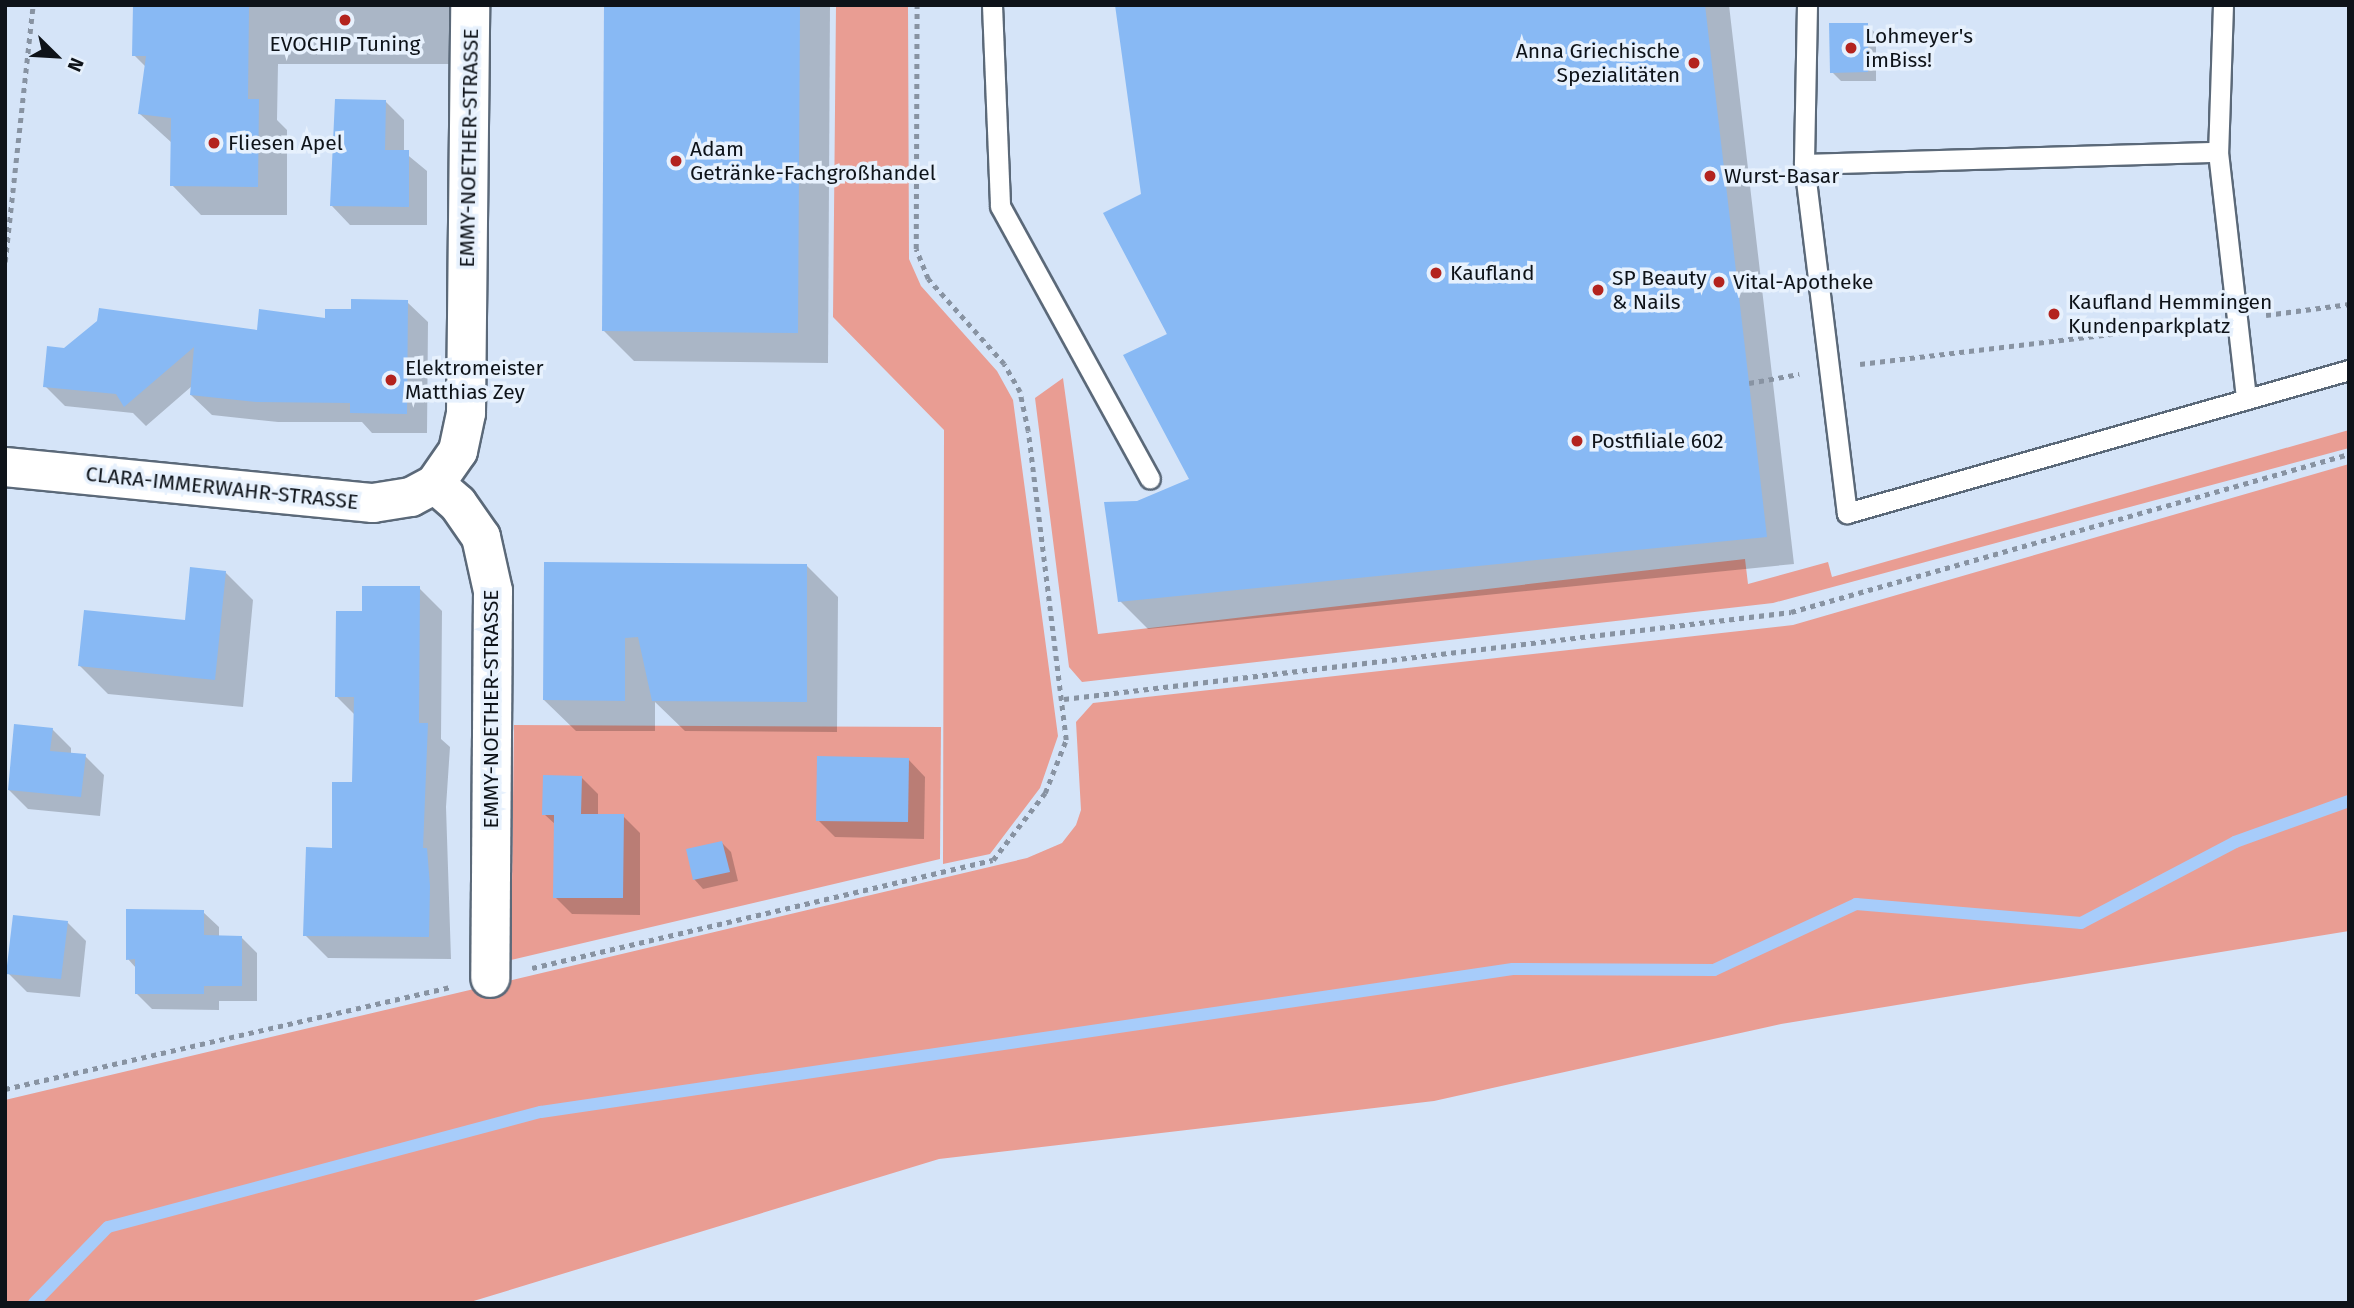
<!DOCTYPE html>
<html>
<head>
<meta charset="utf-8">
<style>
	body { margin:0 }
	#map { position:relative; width:2354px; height:1308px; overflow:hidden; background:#d5e4f8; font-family:"Fira Sans",sans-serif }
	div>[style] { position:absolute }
	.green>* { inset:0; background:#e99d93 }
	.shadow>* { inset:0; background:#0003 }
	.stream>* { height:12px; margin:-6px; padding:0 6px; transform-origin:6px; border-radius:6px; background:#a7ccfa }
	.building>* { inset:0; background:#88b9f4 }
	.path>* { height:4.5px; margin-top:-2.25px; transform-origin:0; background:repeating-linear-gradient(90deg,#8893a2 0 5px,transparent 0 10px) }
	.roads { filter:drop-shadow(2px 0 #5b6979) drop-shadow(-2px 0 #5b6979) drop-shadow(0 2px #5b6979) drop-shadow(0 -2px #5b6979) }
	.lane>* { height:19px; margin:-9.5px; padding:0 9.5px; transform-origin:9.5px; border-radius:9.5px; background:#fff }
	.street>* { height:38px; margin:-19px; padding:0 19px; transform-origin:19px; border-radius:19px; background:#fff }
	.dots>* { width:19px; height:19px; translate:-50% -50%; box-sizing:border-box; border:4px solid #e7f1fd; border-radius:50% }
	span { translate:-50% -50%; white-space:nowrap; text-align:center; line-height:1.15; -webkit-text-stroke:7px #e7f1fd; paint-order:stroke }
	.poi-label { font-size:21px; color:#0e1319 }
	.left { translate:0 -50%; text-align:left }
	.right { translate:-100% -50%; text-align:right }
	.street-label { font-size:21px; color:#0e1319 }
	.frame { position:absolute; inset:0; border:7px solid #0e1319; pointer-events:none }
	.north { position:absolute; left:21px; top:21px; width:70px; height:70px; -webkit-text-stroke:5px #e7f1fd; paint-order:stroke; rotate:114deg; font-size:19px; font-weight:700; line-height:28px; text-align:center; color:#0e1319 }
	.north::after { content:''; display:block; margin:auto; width:24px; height:32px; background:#0e1319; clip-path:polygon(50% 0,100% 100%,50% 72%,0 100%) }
</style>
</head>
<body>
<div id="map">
	<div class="green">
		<div style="clip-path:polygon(836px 5px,908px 5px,909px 259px,921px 286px,997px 371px,1013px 400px,1058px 736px,1040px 788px,990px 854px,943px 864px,944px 430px,833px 317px)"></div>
		<div style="clip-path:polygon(1063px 378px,1098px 634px,1745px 559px,1748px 584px,1828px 562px,1832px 577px,2349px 430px,2349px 448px,1773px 603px,1082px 682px,1069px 667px,1035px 398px)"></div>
		<div style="clip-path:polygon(2349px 464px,2349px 931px,1781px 1024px,1434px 1101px,939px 1159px,467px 1303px,5px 1303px,5px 1100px,1027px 858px,1062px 843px,1076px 825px,1081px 810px,1076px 722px,1093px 703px,1793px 625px)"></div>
		<div style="clip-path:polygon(514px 725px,941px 727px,940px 859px,511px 960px)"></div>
	</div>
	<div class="shadow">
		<div style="clip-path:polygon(134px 5px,452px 5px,452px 64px,278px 64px,277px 120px,287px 130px,287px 215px,201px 215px,172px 185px,172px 143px,140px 114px,146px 67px,134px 55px)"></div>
		<div style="clip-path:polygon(606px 5px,830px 5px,828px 363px,634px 361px,604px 331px)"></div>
		<div style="clip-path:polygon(1117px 5px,1729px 5px,1794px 564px,1148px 629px,1120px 601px,1138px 502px,1192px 480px,1143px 195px)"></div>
		<div style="clip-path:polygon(1867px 24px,1876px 34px,1876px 81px,1841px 81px,1832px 72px)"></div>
		<div style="clip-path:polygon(385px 101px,404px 120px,404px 152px,427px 171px,427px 225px,350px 225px,332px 206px)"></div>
		<div style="clip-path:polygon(407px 302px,428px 322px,427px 433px,372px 433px,362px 422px,278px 422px,212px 415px,191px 395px,192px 386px,146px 426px,133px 413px,65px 406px,45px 386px,64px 350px,258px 332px)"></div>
		<div style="clip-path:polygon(545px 564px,807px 566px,838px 597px,837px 732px,685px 731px,655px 702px,655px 731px,576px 731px,544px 700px)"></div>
		<div style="clip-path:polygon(225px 572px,253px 600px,243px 707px,108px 694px,80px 666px,186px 622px)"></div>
		<div style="clip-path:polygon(419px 588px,442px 611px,441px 739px,450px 747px,446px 807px,451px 959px,328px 958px,305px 935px,354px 784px,355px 715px,336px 696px,363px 613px)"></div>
		<div style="clip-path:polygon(52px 729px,71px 748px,71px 755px,85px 756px,104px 775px,100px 816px,28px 809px,9px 790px)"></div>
		<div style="clip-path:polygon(908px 759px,925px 777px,924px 839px,835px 837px,818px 820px)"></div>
		<div style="clip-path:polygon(581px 777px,598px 794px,598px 816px,623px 816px,640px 833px,640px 915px,572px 914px,555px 897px,556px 825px,544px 814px)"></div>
		<div style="clip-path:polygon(722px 843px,731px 852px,738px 881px,703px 889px,694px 879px)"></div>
		<div style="clip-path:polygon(203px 912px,219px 927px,219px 937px,241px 937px,257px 953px,257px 1001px,219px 1001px,219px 1010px,152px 1009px,136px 993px,136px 968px,128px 959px)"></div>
		<div style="clip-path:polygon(67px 922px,86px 941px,80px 997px,27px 992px,8px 973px)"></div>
	</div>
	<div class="stream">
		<div style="left:34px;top:1303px;width:106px;rotate:-45.8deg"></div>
		<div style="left:108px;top:1227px;width:448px;rotate:-14.9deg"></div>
		<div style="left:541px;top:1112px;width:982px;rotate:-8.37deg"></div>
		<div style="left:1513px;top:969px;width:201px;rotate:0.3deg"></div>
		<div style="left:1714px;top:970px;width:157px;rotate:-24.9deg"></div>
		<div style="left:1856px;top:904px;width:226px;rotate:4.8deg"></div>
		<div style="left:2081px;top:923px;width:174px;rotate:-27.7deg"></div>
		<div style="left:2235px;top:842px;width:121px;rotate:-19.8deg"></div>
	</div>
	<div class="building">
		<div style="clip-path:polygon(133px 5px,249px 5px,248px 99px,259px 99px,258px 187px,170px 186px,171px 118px,138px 114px,146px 56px,132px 56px)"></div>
		<div style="clip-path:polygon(604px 5px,800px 5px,798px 333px,602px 331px)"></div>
		<div style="clip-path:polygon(1115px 5px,1705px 5px,1767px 537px,1118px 602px,1104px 502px,1137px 501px,1189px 479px,1123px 355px,1167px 334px,1103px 213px,1141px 194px)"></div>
		<div style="clip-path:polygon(1829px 23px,1868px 23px,1868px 72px,1830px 73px)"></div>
		<div style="clip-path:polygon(335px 99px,386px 100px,385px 150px,409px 150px,409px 207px,330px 206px)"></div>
		<div style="clip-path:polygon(351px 299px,408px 300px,407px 414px,350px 413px,350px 403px,256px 402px,190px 395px,194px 347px,124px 407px,116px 394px,43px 387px,47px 346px,64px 348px,97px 321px,99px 308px,257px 330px,259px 309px,325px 318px,325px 309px,351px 309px)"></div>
		<div style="clip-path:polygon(544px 562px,807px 564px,807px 702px,652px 701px,638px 637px,625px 638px,625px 701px,543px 700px)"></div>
		<div style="clip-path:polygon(190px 567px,226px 571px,215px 680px,78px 666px,84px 610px,185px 620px)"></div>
		<div style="clip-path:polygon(362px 586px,420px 586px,419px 723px,428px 723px,423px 848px,427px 848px,430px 886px,429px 937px,303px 936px,306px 847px,332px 848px,332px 782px,352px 782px,354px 697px,335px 697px,336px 611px,362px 611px)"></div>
		<div style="clip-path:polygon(14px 724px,53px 728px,50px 751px,86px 754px,81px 797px,8px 790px)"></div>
		<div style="clip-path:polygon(817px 756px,909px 758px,908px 822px,816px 821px)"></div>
		<div style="clip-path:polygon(543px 775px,582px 776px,581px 814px,624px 814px,623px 898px,553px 898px,554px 815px,542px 815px)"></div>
		<div style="clip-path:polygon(722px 841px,730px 872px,693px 880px,686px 849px)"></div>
		<div style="clip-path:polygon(126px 909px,204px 910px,204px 935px,242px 936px,242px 986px,204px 986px,204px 994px,135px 994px,135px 959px,126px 960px)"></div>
		<div style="clip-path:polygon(13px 915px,68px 921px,61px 979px,6px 974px)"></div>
	</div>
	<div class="path">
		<div style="left:5px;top:262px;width:259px;rotate:-83.8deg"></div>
		<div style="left:2266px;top:315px;width:84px;rotate:-7.5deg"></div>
		<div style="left:1860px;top:364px;width:348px;rotate:-6.8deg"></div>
		<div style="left:1749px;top:383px;width:51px;rotate:-10.2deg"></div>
		<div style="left:1064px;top:699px;width:732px;rotate:-6.82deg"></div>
		<div style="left:1791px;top:612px;width:580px;rotate:-15.81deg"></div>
		<div style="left:532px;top:968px;width:473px;rotate:-13.2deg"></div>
		<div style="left:993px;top:860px;width:85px;rotate:-52.2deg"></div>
		<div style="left:1045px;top:793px;width:57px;rotate:-68.4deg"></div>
		<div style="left:1066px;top:740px;width:311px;rotate:-97deg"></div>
		<div style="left:1028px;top:431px;width:40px;rotate:-102deg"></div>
		<div style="left:1020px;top:392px;width:32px;rotate:-120deg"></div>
		<div style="left:1004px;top:364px;width:114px;rotate:-131.8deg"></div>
		<div style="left:928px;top:279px;width:32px;rotate:-112deg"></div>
		<div style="left:916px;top:249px;width:244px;rotate:-89.8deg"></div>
		<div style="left:5px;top:1089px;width:458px;rotate:-12.9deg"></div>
	</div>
	<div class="roads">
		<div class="lane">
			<div style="left:992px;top:5px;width:201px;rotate:87.7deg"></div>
			<div style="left:1000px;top:206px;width:311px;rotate:61.2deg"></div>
			<div style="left:1807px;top:5px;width:159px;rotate:91.1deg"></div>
			<div style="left:1804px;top:164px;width:352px;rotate:83deg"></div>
			<div style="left:1847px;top:513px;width:522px;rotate:-15.9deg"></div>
			<div style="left:2223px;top:5px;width:147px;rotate:91.9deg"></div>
			<div style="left:2218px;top:152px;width:249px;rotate:83.5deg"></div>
			<div style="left:1804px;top:164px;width:414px;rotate:-1.7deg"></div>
		</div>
		<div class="street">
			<div style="left:5px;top:467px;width:370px;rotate:5.6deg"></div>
			<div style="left:373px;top:503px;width:38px;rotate:-9deg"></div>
			<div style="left:411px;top:497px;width:27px;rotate:-28deg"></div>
			<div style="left:435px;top:484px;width:40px;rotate:-55.1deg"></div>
			<div style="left:458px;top:451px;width:39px;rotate:-78deg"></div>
			<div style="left:466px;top:413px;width:408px;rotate:-89.4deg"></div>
			<div style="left:435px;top:484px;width:30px;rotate:41deg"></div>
			<div style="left:458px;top:504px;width:40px;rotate:55.1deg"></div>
			<div style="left:481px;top:537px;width:55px;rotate:77.5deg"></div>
			<div style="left:493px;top:591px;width:387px;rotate:90.4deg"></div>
		</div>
	</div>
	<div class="dots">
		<div style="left:345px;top:20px;background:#b3231e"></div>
		<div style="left:1851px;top:48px;background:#b3231e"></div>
		<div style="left:1694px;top:63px;background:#b3231e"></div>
		<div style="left:214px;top:143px;background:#b3231e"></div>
		<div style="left:676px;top:161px;background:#b3231e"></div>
		<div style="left:1710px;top:176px;background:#b3231e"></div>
		<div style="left:1436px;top:273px;background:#b3231e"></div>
		<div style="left:1719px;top:282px;background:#b3231e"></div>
		<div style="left:1598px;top:290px;background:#b3231e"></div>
		<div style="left:2054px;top:314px;background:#b3231e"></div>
		<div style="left:391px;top:380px;background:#b3231e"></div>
		<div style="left:1577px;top:441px;background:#b3231e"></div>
	</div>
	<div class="poi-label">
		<span class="left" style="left:1865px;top:48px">Lohmeyer's<br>imBiss!</span>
		<span style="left:345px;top:44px">EVOCHIP Tuning</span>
		<span class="right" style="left:1680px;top:63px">Anna Griechische<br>Spezialitäten</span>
		<span class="left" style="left:228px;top:143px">Fliesen Apel</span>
		<span class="left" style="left:690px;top:161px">Adam<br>Getränke-Fachgroßhandel</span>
		<span class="left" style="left:1724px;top:176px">Wurst-Basar</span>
		<span class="left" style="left:1450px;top:273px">Kaufland</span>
		<span class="left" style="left:1612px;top:290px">SP Beauty<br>&amp; Nails</span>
		<span class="left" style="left:1733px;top:282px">Vital-Apotheke</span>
		<span class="left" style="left:2068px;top:314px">Kaufland Hemmingen<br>Kundenparkplatz</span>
		<span class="left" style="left:405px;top:380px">Elektromeister<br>Matthias Zey</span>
		<span class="left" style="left:1591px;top:441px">Postfiliale 602</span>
	</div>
	<div class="street-label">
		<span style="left:469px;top:148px;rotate:-89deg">EMMY-NOETHER-STRASSE</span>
		<span style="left:222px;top:488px;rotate:6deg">CLARA-IMMERWAHR-STRASSE</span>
		<span style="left:491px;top:709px;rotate:-90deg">EMMY-NOETHER-STRASSE</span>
	</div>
	<div class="frame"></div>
	<div class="north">N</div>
</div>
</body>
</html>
